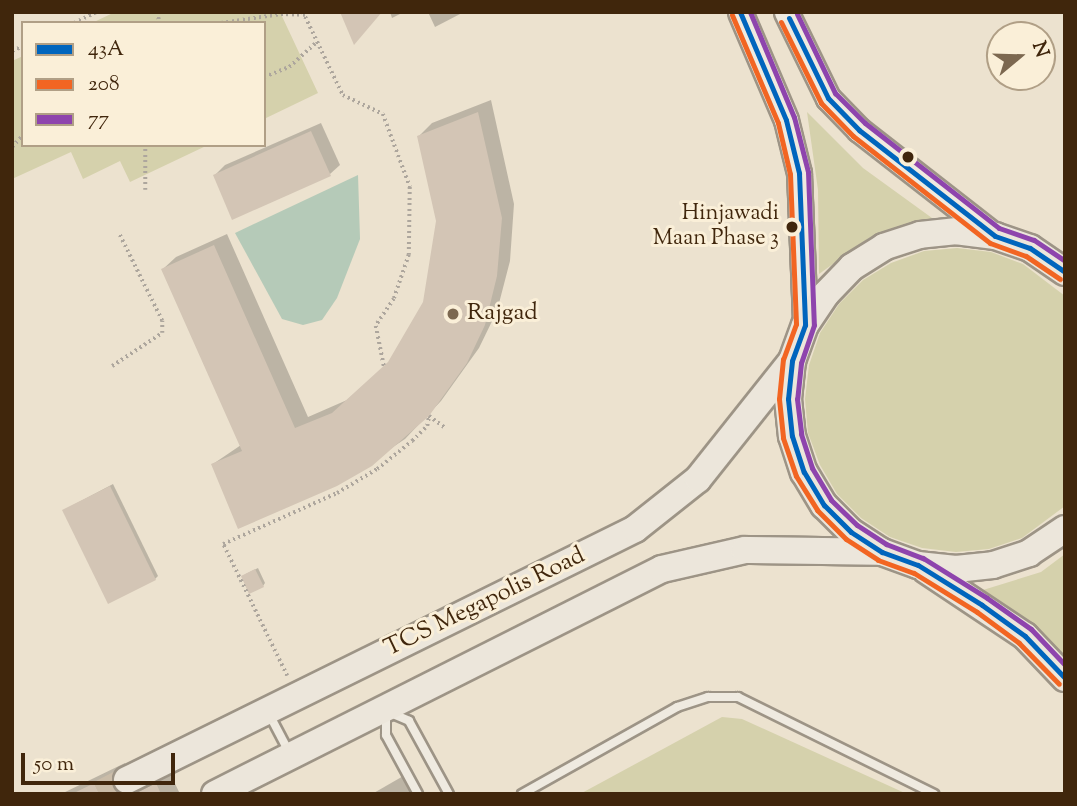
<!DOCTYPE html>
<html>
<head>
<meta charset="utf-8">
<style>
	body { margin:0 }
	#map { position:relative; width:1077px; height:806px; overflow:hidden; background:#ece2cf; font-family:"Sorts Mill Goudy",serif }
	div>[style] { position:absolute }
	.green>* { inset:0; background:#d5d1ac }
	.water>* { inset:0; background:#b5cab8 }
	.shadow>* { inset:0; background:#0003 }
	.building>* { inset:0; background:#d3c5b5 }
	.primary-tunnel>* { height:26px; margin-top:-13px; transform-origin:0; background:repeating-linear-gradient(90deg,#cabca8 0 26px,transparent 0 39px) }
	.path>* { height:3.5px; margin-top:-1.75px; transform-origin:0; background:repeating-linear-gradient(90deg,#ada69d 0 2px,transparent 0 5.5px) }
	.roads { filter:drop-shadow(2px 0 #9d9486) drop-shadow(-2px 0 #9d9486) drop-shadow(0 2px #9d9486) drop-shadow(0 -2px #9d9486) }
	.lane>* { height:8px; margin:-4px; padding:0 4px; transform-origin:4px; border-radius:4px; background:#efeae0 }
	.secondary>* { height:23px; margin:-11.5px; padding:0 11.5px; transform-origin:11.5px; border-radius:11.5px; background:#efeae0 }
	.primary>* { height:26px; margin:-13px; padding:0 13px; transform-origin:13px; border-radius:13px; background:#ece6db }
	.bus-1>* { height:5px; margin:-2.5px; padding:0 2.5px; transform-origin:2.5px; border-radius:2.5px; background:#0065bd }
	.bus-2>* { height:5px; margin:-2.5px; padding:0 2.5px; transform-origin:2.5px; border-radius:2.5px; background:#f26522 }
	.bus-3>* { height:5px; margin:-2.5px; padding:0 2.5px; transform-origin:2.5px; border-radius:2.5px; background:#8e44ad }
	.dots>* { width:19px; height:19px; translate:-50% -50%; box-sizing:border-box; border:4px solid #faefd8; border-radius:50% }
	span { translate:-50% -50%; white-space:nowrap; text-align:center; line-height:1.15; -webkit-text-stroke:6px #faefd8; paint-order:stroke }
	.bus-label { font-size:22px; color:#40260c }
	.right { translate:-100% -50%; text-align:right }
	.poi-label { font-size:24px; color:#40260c }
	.left { translate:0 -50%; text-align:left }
	.street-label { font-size:24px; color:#40260c }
	.frame { position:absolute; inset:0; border:14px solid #40260c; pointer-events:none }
	.legend { position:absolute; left:21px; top:21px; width:245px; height:126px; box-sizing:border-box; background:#faefd8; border:2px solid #b09f86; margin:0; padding:9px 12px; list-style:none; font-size:21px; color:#40260c }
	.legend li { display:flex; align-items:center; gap:14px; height:35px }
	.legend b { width:35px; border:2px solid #b09f86 }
	.north { position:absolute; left:986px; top:21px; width:70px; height:70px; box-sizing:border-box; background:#faefd8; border:2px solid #b09f86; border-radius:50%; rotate:71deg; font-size:19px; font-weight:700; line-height:28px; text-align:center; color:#40260c }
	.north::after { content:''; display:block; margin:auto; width:24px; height:32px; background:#7c6850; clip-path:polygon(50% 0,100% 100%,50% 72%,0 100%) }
	.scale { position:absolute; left:21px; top:753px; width:154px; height:32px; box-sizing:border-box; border:4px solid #40260c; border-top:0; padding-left:9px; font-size:21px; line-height:24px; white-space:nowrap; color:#40260c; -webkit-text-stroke:5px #faefd8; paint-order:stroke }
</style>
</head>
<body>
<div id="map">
	<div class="green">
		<div style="clip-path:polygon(115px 12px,280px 12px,318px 93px,264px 119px,264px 23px,92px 23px)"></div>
		<div style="clip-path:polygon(23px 56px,23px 145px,208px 145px,130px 182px,120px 161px,83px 179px,71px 152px,12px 179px,12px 61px)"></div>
		<div style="clip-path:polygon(807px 112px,863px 168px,932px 218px,869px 238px,819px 274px,818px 190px)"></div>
		<div style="clip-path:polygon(957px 248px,991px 252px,1023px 264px,1065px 296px,1065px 506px,1022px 538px,989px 549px,956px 552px,922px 548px,890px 537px,861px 518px,837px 494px,820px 465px,808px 433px,805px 399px,809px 365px,820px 333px,839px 304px,863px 280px,891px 263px,924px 251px)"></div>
		<div style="clip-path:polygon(1065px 554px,1065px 656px,983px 590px,1041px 572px)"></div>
		<div style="clip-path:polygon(722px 717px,742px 719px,907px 794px,580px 794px)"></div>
	</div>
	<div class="water">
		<div style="clip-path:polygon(358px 175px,360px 239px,337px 298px,322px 320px,303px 325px,282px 319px,235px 233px)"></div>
	</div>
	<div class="shadow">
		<div style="clip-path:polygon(390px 12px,404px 12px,392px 18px)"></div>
		<div style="clip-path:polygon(428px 12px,464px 12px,435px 27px)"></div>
		<div style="clip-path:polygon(491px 100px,514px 204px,510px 261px,497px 311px,479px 348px,441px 401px,405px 439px,336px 485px,213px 464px,241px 445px,163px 269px,176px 257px,227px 234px,308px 417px,347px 400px,391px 361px,425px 303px,438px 220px,418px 137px,432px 123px)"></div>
		<div style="clip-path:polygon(321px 123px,340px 165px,330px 174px,215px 175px,225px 165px)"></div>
		<div style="clip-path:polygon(113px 484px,158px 576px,155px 579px,64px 510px)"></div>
		<div style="clip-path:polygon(258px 568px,265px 583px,263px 586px,246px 574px)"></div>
		<div style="clip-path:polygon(125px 763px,126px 774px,169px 771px,180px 794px,61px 794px)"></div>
		<div style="clip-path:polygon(405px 775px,415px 794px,372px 794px)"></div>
	</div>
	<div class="building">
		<div style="clip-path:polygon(340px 12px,382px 12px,354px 45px)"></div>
		<div style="clip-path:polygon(478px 112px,502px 218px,497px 276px,485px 325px,467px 363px,429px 416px,372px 466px,337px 486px,238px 529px,211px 464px,242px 451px,161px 269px,214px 245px,295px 428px,332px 413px,388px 362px,423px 302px,436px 221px,417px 136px)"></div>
		<div style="clip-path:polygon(311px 131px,331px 176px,232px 220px,213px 175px)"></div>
		<div style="clip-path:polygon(110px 486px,156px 580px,108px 604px,62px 510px)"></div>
		<div style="clip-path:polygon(255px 569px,264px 587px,249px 594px,241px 576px)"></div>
		<div style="clip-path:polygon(113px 774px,113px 786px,120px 794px,72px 794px)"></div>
		<div style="clip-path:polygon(156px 783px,161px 794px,135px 794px)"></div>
	</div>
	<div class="primary-tunnel">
		<div style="left:99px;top:794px;width:31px;rotate:-27deg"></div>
	</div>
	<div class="path">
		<div style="left:157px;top:12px;width:11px;rotate:75deg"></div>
		<div style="left:303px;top:12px;width:92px;rotate:64.3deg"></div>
		<div style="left:343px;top:95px;width:44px;rotate:25.4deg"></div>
		<div style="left:383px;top:114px;width:78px;rotate:69.7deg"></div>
		<div style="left:410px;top:187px;width:68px;rotate:90.8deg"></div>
		<div style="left:409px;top:255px;width:46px;rotate:108.8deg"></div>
		<div style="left:394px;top:299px;width:32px;rotate:124deg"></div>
		<div style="left:376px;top:326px;width:41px;rotate:78.7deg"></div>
		<div style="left:74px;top:23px;width:25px;rotate:-26deg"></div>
		<div style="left:221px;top:23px;width:61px;rotate:-8.5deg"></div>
		<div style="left:281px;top:14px;width:24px;rotate:2deg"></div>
		<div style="left:12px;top:51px;width:12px;rotate:-24deg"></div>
		<div style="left:264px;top:77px;width:27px;rotate:-22deg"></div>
		<div style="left:289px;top:67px;width:38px;rotate:-42deg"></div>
		<div style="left:12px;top:147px;width:16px;rotate:-47deg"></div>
		<div style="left:145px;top:190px;width:45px;rotate:-90deg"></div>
		<div style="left:112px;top:366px;width:60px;rotate:-33.4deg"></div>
		<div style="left:162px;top:333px;width:12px;rotate:-90deg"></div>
		<div style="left:162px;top:321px;width:97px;rotate:-116.3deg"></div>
		<div style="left:287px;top:676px;width:147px;rotate:-115.9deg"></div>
		<div style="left:223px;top:544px;width:125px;rotate:-24.1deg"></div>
		<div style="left:337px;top:493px;width:47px;rotate:-31deg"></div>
		<div style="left:377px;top:469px;width:45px;rotate:-38.7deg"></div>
		<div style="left:412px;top:441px;width:21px;rotate:-45deg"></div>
		<div style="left:427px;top:426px;width:10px;rotate:-79deg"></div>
		<div style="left:429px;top:416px;width:19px;rotate:36deg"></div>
	</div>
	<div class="roads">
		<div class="lane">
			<div style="left:269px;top:714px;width:43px;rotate:62.2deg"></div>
			<div style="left:418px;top:794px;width:67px;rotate:-118.5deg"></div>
			<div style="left:386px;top:735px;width:24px;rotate:-90deg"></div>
			<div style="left:386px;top:711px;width:25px;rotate:23deg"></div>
			<div style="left:409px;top:721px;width:83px;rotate:61.3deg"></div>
			<div style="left:522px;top:794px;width:178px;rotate:-29.3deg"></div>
			<div style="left:677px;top:707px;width:33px;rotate:-18deg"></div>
			<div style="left:708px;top:697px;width:30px"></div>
			<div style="left:738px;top:697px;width:219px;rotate:26.3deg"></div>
		</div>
		<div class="secondary">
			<div style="left:740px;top:12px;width:117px;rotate:66.9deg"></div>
			<div style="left:786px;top:120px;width:55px;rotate:76.2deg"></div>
			<div style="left:799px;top:173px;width:152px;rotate:87.7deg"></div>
			<div style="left:786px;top:12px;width:96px;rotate:64deg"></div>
			<div style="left:828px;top:98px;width:45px;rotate:45.9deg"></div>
			<div style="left:859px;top:130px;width:172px;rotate:37.9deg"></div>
		</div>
		<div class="primary">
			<div style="left:1065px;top:272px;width:42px;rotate:-145.6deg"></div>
			<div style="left:1030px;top:248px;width:37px;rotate:-161deg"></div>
			<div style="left:995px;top:236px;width:38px;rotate:-173deg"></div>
			<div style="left:957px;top:231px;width:37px;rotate:174deg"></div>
			<div style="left:920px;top:235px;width:38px;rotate:162deg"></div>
			<div style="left:884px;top:247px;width:38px;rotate:148deg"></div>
			<div style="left:852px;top:267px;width:37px;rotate:134deg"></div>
			<div style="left:826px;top:294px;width:37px;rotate:124deg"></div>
			<div style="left:805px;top:325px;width:38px;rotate:110deg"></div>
			<div style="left:792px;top:361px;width:38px;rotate:96deg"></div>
			<div style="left:788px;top:399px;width:37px;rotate:84deg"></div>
			<div style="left:792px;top:436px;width:38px;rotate:72deg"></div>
			<div style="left:804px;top:472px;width:39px;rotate:59deg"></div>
			<div style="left:824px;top:505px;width:38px;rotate:45deg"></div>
			<div style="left:851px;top:532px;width:37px;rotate:33deg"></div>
			<div style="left:882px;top:552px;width:38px;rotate:20deg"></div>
			<div style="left:918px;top:565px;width:38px;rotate:6deg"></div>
			<div style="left:956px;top:569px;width:37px;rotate:-6deg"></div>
			<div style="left:993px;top:565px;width:38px;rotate:-18deg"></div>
			<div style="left:1029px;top:553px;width:43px;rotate:-33.7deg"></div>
			<div style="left:926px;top:570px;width:119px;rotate:33.7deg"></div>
			<div style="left:1025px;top:636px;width:58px;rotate:46.4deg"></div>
			<div style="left:127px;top:780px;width:567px;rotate:-26.29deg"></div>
			<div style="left:635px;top:529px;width:80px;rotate:-38.4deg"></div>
			<div style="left:698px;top:479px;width:151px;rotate:-51.5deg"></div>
			<div style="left:215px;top:794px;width:500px;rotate:-26.72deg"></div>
			<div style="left:662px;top:569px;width:85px;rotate:-12.9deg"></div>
			<div style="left:745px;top:550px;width:137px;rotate:0.8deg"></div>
		</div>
	</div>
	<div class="bus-1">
		<div style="left:740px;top:12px;width:117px;rotate:66.9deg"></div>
		<div style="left:786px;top:120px;width:55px;rotate:76.2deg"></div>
		<div style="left:799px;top:173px;width:152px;rotate:87.7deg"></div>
		<div style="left:805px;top:325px;width:38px;rotate:110deg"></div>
		<div style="left:792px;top:361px;width:38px;rotate:96deg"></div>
		<div style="left:788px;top:399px;width:37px;rotate:84deg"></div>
		<div style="left:792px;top:436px;width:38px;rotate:72deg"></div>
		<div style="left:804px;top:472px;width:39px;rotate:59deg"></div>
		<div style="left:824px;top:505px;width:38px;rotate:45deg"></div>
		<div style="left:851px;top:532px;width:37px;rotate:33deg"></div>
		<div style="left:882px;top:552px;width:38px;rotate:20deg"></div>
		<div style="left:918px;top:565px;width:75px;rotate:32deg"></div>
		<div style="left:982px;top:605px;width:53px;rotate:35.8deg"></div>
		<div style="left:1025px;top:636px;width:58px;rotate:46.4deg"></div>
		<div style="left:789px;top:18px;width:89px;rotate:64deg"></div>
		<div style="left:828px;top:98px;width:45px;rotate:45.9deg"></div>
		<div style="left:859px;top:130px;width:172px;rotate:37.9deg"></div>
		<div style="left:995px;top:236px;width:37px;rotate:19deg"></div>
		<div style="left:1030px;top:248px;width:42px;rotate:34.4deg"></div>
	</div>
	<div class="bus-2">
		<div style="left:732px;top:15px;width:117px;rotate:66.9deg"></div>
		<div style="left:778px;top:123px;width:52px;rotate:76.8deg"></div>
		<div style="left:790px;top:174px;width:150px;rotate:87.7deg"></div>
		<div style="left:796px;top:324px;width:37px;rotate:110deg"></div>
		<div style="left:783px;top:359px;width:40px;rotate:95.7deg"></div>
		<div style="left:779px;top:399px;width:39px;rotate:84deg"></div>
		<div style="left:783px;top:438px;width:40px;rotate:71.1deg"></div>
		<div style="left:796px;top:476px;width:40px;rotate:58deg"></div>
		<div style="left:817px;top:510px;width:41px;rotate:45deg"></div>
		<div style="left:846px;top:539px;width:38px;rotate:33deg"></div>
		<div style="left:878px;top:560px;width:38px;rotate:20deg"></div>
		<div style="left:914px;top:573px;width:74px;rotate:31.8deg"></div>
		<div style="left:977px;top:612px;width:52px;rotate:36.4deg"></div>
		<div style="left:1019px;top:643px;width:57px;rotate:45.7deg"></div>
		<div style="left:781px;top:22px;width:90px;rotate:63.7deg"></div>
		<div style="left:821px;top:103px;width:46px;rotate:45.9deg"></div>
		<div style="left:853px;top:136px;width:174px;rotate:38deg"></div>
		<div style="left:990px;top:243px;width:38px;rotate:20deg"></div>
		<div style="left:1026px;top:256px;width:41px;rotate:34.1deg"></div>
	</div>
	<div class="bus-3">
		<div style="left:750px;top:12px;width:114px;rotate:67.3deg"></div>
		<div style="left:794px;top:117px;width:57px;rotate:75.7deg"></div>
		<div style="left:808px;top:172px;width:153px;rotate:87.8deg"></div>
		<div style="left:814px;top:325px;width:40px;rotate:108.9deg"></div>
		<div style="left:801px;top:363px;width:36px;rotate:96deg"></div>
		<div style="left:797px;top:399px;width:35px;rotate:83deg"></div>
		<div style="left:801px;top:434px;width:36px;rotate:72deg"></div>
		<div style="left:812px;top:468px;width:37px;rotate:59deg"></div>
		<div style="left:831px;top:500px;width:36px;rotate:44deg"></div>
		<div style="left:857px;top:525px;width:35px;rotate:33deg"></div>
		<div style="left:886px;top:544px;width:40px;rotate:21deg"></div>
		<div style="left:923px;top:558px;width:75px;rotate:32deg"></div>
		<div style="left:987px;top:598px;width:54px;rotate:35.2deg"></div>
		<div style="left:1031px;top:629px;width:50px;rotate:46.6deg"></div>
		<div style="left:797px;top:14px;width:88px;rotate:64.3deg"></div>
		<div style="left:835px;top:93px;width:42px;rotate:45deg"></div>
		<div style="left:865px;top:123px;width:170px;rotate:38.1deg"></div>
		<div style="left:999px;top:228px;width:37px;rotate:19deg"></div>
		<div style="left:1034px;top:240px;width:37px;rotate:34deg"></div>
	</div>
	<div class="dots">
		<div style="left:908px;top:157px;background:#40260c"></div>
		<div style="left:792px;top:227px;background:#40260c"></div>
		<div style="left:453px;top:314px;background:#7c6850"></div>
	</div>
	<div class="bus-label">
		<span class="right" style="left:779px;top:227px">Hinjawadi<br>Maan Phase 3</span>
	</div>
	<div class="poi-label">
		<span class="left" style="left:467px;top:314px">Rajgad</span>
	</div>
	<div class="street-label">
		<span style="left:485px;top:603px;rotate:-26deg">TCS Megapolis Road</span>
	</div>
	<div class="frame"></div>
	<ul class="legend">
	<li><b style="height:9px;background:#0065bd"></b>43A</li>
	<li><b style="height:9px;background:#f26522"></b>208</li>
	<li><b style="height:9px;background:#8e44ad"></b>77</li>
	</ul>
	<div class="north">N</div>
	<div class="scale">50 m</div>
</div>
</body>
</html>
